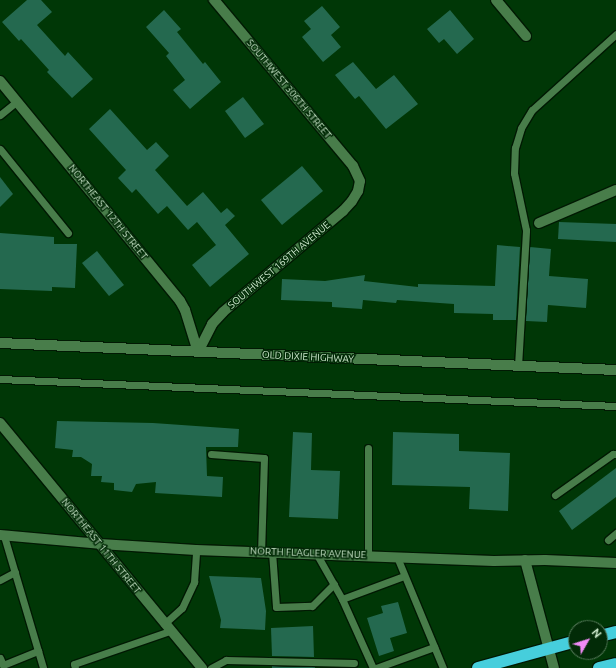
<!DOCTYPE html>
<html>
<head>
<meta charset="utf-8">
<style>
	body { margin:0 }
	#map { position:relative; width:616px; height:668px; overflow:hidden; background:#003706; font-family:Ubuntu,sans-serif }
	div>[style] { position:absolute }
	.building>* { inset:0; background:#24694f }
	.roads { filter:drop-shadow(1px 0 #011a03) drop-shadow(-1px 0 #011a03) drop-shadow(0 1px #011a03) drop-shadow(0 -1px #011a03) }
	.lane>* { height:7px; margin:-3.5px; padding:0 3.5px; transform-origin:3.5px; border-radius:3.5px; background:#487d4a }
	.street>* { height:10px; margin:-5px; padding:0 5px; transform-origin:5px; border-radius:5px; background:#487d4a }
	.secondary>* { height:10px; margin:-5px; padding:0 5px; transform-origin:5px; border-radius:5px; background:#487d4a }
	.highway>* { height:12px; margin:-6px; padding:0 6px; transform-origin:6px; border-radius:6px; background:#46cedc }
	span { translate:-50% -50%; white-space:nowrap; text-align:center; line-height:1.15; -webkit-text-stroke:3px #022b07; paint-order:stroke }
	.street-label { font-size:10px; color:#ceeace }
	.north { position:absolute; left:568px; top:620px; width:40px; height:40px; box-sizing:border-box; background:#022b07; border:1px solid #547757; border-radius:50%; rotate:51deg; font-size:11px; font-weight:700; line-height:16px; text-align:center; color:#ceeace }
	.north::after { content:''; display:block; margin:auto; width:14px; height:18px; background:#f08bf6; clip-path:polygon(50% 0,100% 100%,50% 72%,0 100%) }
</style>
</head>
<body>
<div id="map">
	<div class="building">
		<div style="clip-path:polygon(27px 0,41px 0,52px 12px,37px 25px,65px 56px,68px 52px,93px 79px,72px 98px,47px 72px,49px 70px,21px 39px,19px 41px,2px 22px)"></div>
		<div style="clip-path:polygon(322px 6px,340px 27px,331px 35px,341px 47px,323px 62px,302px 37px,311px 29px,304px 21px)"></div>
		<div style="clip-path:polygon(164px 10px,181px 29px,177px 32px,203px 64px,205px 62px,221px 82px,190px 109px,173px 90px,185px 80px,166px 56px,169px 53px,146px 27px)"></div>
		<div style="clip-path:polygon(450px 10px,474px 39px,457px 54px,444px 39px,439px 43px,427px 29px)"></div>
		<div style="clip-path:polygon(353px 62px,376px 89px,394px 75px,418px 104px,386px 129px,359px 96px,355px 99px,335px 75px)"></div>
		<div style="clip-path:polygon(243px 97px,264px 124px,245px 138px,225px 111px)"></div>
		<div style="clip-path:polygon(110px 109px,147px 150px,156px 142px,169px 156px,155px 170px,187px 206px,203px 192px,221px 213px,227px 208px,235px 216px,225px 225px,249px 254px,210px 287px,192px 265px,216px 245px,197px 222px,188px 230px,167px 206px,158px 214px,136px 189px,132px 193px,118px 178px,126px 170px,89px 129px)"></div>
		<div style="clip-path:polygon(302px 166px,323px 191px,282px 225px,261px 200px)"></div>
		<div style="clip-path:polygon(0 177px,13px 194px,0 207px)"></div>
		<div style="clip-path:polygon(559px 222px,616px 224px,616px 242px,558px 239px)"></div>
		<div style="clip-path:polygon(0 233px,54px 237px,54px 244px,77px 244px,75px 288px,52px 287px,52px 291px,0 289px)"></div>
		<div style="clip-path:polygon(497px 245px,520px 247px,516px 320px,493px 320px,493px 314px,454px 313px,454px 304px,397px 300px,396px 303px,363px 300px,362px 309px,332px 307px,332px 302px,281px 300px,282px 279px,325px 281px,365px 275px,364px 281px,418px 287px,418px 284px,495px 286px)"></div>
		<div style="clip-path:polygon(530px 247px,551px 249px,549px 276px,588px 279px,586px 308px,548px 305px,547px 322px,526px 321px)"></div>
		<div style="clip-path:polygon(97px 251px,124px 285px,109px 296px,82px 263px)"></div>
		<div style="clip-path:polygon(57px 421px,153px 423px,239px 429px,238px 447px,206px 447px,207px 476px,223px 477px,222px 497px,155px 493px,156px 482px,136px 484px,132px 492px,114px 490px,114px 483px,101px 482px,102px 476px,91px 476px,92px 464px,81px 457px,72px 457px,73px 450px,55px 448px)"></div>
		<div style="clip-path:polygon(293px 432px,312px 433px,311px 470px,340px 471px,338px 519px,289px 517px)"></div>
		<div style="clip-path:polygon(393px 432px,459px 434px,459px 451px,510px 453px,508px 511px,469px 509px,470px 487px,392px 485px)"></div>
		<div style="clip-path:polygon(616px 468px,616px 497px,572px 530px,559px 511px)"></div>
		<div style="clip-path:polygon(209px 576px,261px 578px,266px 611px,265px 630px,220px 628px,221px 620px)"></div>
		<div style="clip-path:polygon(398px 602px,407px 633px,390px 638px,394px 651px,379px 656px,367px 618px,383px 613px,381px 606px)"></div>
		<div style="clip-path:polygon(313px 626px,314px 657px,272px 656px,271px 628px)"></div>
		<div style="clip-path:polygon(272px 666px,315px 667px,315px 668px,272px 668px)"></div>
	</div>
	<div class="roads">
		<div class="lane">
			<div style="left:0;top:115px;width:22px;rotate:-39deg"></div>
			<div style="left:0;top:149px;width:108px;rotate:51deg"></div>
			<div style="left:518px;top:366px;width:136px;rotate:-86.6deg"></div>
			<div style="left:526px;top:230px;width:58px;rotate:-101.9deg"></div>
			<div style="left:514px;top:173px;width:25px;rotate:-88deg"></div>
			<div style="left:515px;top:148px;width:21px;rotate:-73deg"></div>
			<div style="left:521px;top:128px;width:21px;rotate:-59deg"></div>
			<div style="left:532px;top:110px;width:113px;rotate:-42.1deg"></div>
			<div style="left:0;top:379px;width:617px;rotate:2.51deg"></div>
			<div style="left:211px;top:454px;width:53px;rotate:4.3deg"></div>
			<div style="left:264px;top:458px;width:94px;rotate:91.8deg"></div>
			<div style="left:555px;top:495px;width:71px;rotate:-35.3deg"></div>
			<div style="left:613px;top:454px;width:3px"></div>
			<div style="left:4px;top:536px;width:138px;rotate:73.5deg"></div>
			<div style="left:608px;top:540px;width:11px;rotate:-41deg"></div>
			<div style="left:272px;top:552px;width:55px;rotate:85.8deg"></div>
			<div style="left:276px;top:607px;width:36px;rotate:-2deg"></div>
			<div style="left:312px;top:606px;width:31px;rotate:-45deg"></div>
			<div style="left:316px;top:553px;width:53px;rotate:60.5deg"></div>
			<div style="left:342px;top:599px;width:66px;rotate:-20.4deg"></div>
			<div style="left:368px;top:555px;width:107px;rotate:-90deg"></div>
			<div style="left:397px;top:557px;width:120px;rotate:67.5deg"></div>
			<div style="left:0;top:580px;width:17px;rotate:-28deg"></div>
			<div style="left:342px;top:599px;width:76px;rotate:65.8deg"></div>
			<div style="left:164px;top:624px;width:24px;rotate:-42deg"></div>
			<div style="left:182px;top:608px;width:29px;rotate:-65deg"></div>
			<div style="left:194px;top:582px;width:32px;rotate:-86deg"></div>
			<div style="left:0;top:658px;width:8px;rotate:67deg"></div>
			<div style="left:3px;top:665px;width:38px;rotate:-22deg"></div>
			<div style="left:75px;top:668px;width:4px;rotate:-104deg"></div>
			<div style="left:74px;top:664px;width:102px;rotate:-19deg"></div>
			<div style="left:211px;top:668px;width:17px;rotate:-28deg"></div>
			<div style="left:226px;top:660px;width:128px;rotate:1.3deg"></div>
			<div style="left:376px;top:668px;width:62px;rotate:-19.9deg"></div>
		</div>
		<div class="street">
			<div style="left:496px;top:0;width:47px;rotate:50.2deg"></div>
			<div style="left:0;top:81px;width:284px;rotate:50.7deg"></div>
			<div style="left:180px;top:301px;width:10px;rotate:61deg"></div>
			<div style="left:185px;top:310px;width:44px;rotate:72.8deg"></div>
			<div style="left:539px;top:223px;width:84px;rotate:-23.2deg"></div>
			<div style="left:198px;top:352px;width:31px;rotate:-63deg"></div>
			<div style="left:212px;top:324px;width:16px;rotate:-47deg"></div>
			<div style="left:223px;top:312px;width:157px;rotate:-40.1deg"></div>
			<div style="left:343px;top:211px;width:13px;rotate:-48deg"></div>
			<div style="left:352px;top:201px;width:12px;rotate:-59deg"></div>
			<div style="left:358px;top:191px;width:10px;rotate:-79deg"></div>
			<div style="left:360px;top:181px;width:17px;rotate:-115deg"></div>
			<div style="left:353px;top:166px;width:217px;rotate:-129.9deg"></div>
		</div>
		<div class="secondary">
			<div style="left:0;top:343px;width:617px;rotate:2.51deg"></div>
			<div style="left:0;top:423px;width:318px;rotate:50.5deg"></div>
			<div style="left:0;top:535px;width:100px;rotate:5.1deg"></div>
			<div style="left:100px;top:544px;width:96px;rotate:3.6deg"></div>
			<div style="left:196px;top:550px;width:298px;rotate:2.1deg"></div>
			<div style="left:494px;top:561px;width:51px;rotate:-1.1deg"></div>
			<div style="left:545px;top:560px;width:71px;rotate:2.4deg"></div>
			<div style="left:525px;top:560px;width:112px;rotate:75deg"></div>
		</div>
		<div class="highway">
			<div style="left:600px;top:636px;width:16px;rotate:-14deg"></div>
			<div style="left:478px;top:668px;width:102px;rotate:-15.4deg"></div>
			<div style="left:599px;top:668px;width:17px;rotate:-13deg"></div>
		</div>
	</div>
	<div class="street-label">
		<span style="left:289px;top:89px;rotate:50deg">SOUTHWEST 306TH STREET</span>
		<span style="left:108px;top:212px;rotate:51deg">NORTHEAST 12TH STREET</span>
		<span style="left:279px;top:265px;rotate:-40deg">SOUTHWEST 169TH AVENUE</span>
		<span style="left:308px;top:357px;rotate:3deg">OLD DIXIE HIGHWAY</span>
		<span style="left:101px;top:546px;rotate:51deg">NORTHEAST 11TH STREET</span>
		<span style="left:308px;top:553px;rotate:2deg">NORTH FLAGLER AVENUE</span>
	</div>
	<div class="north">N</div>
</div>
</body>
</html>
